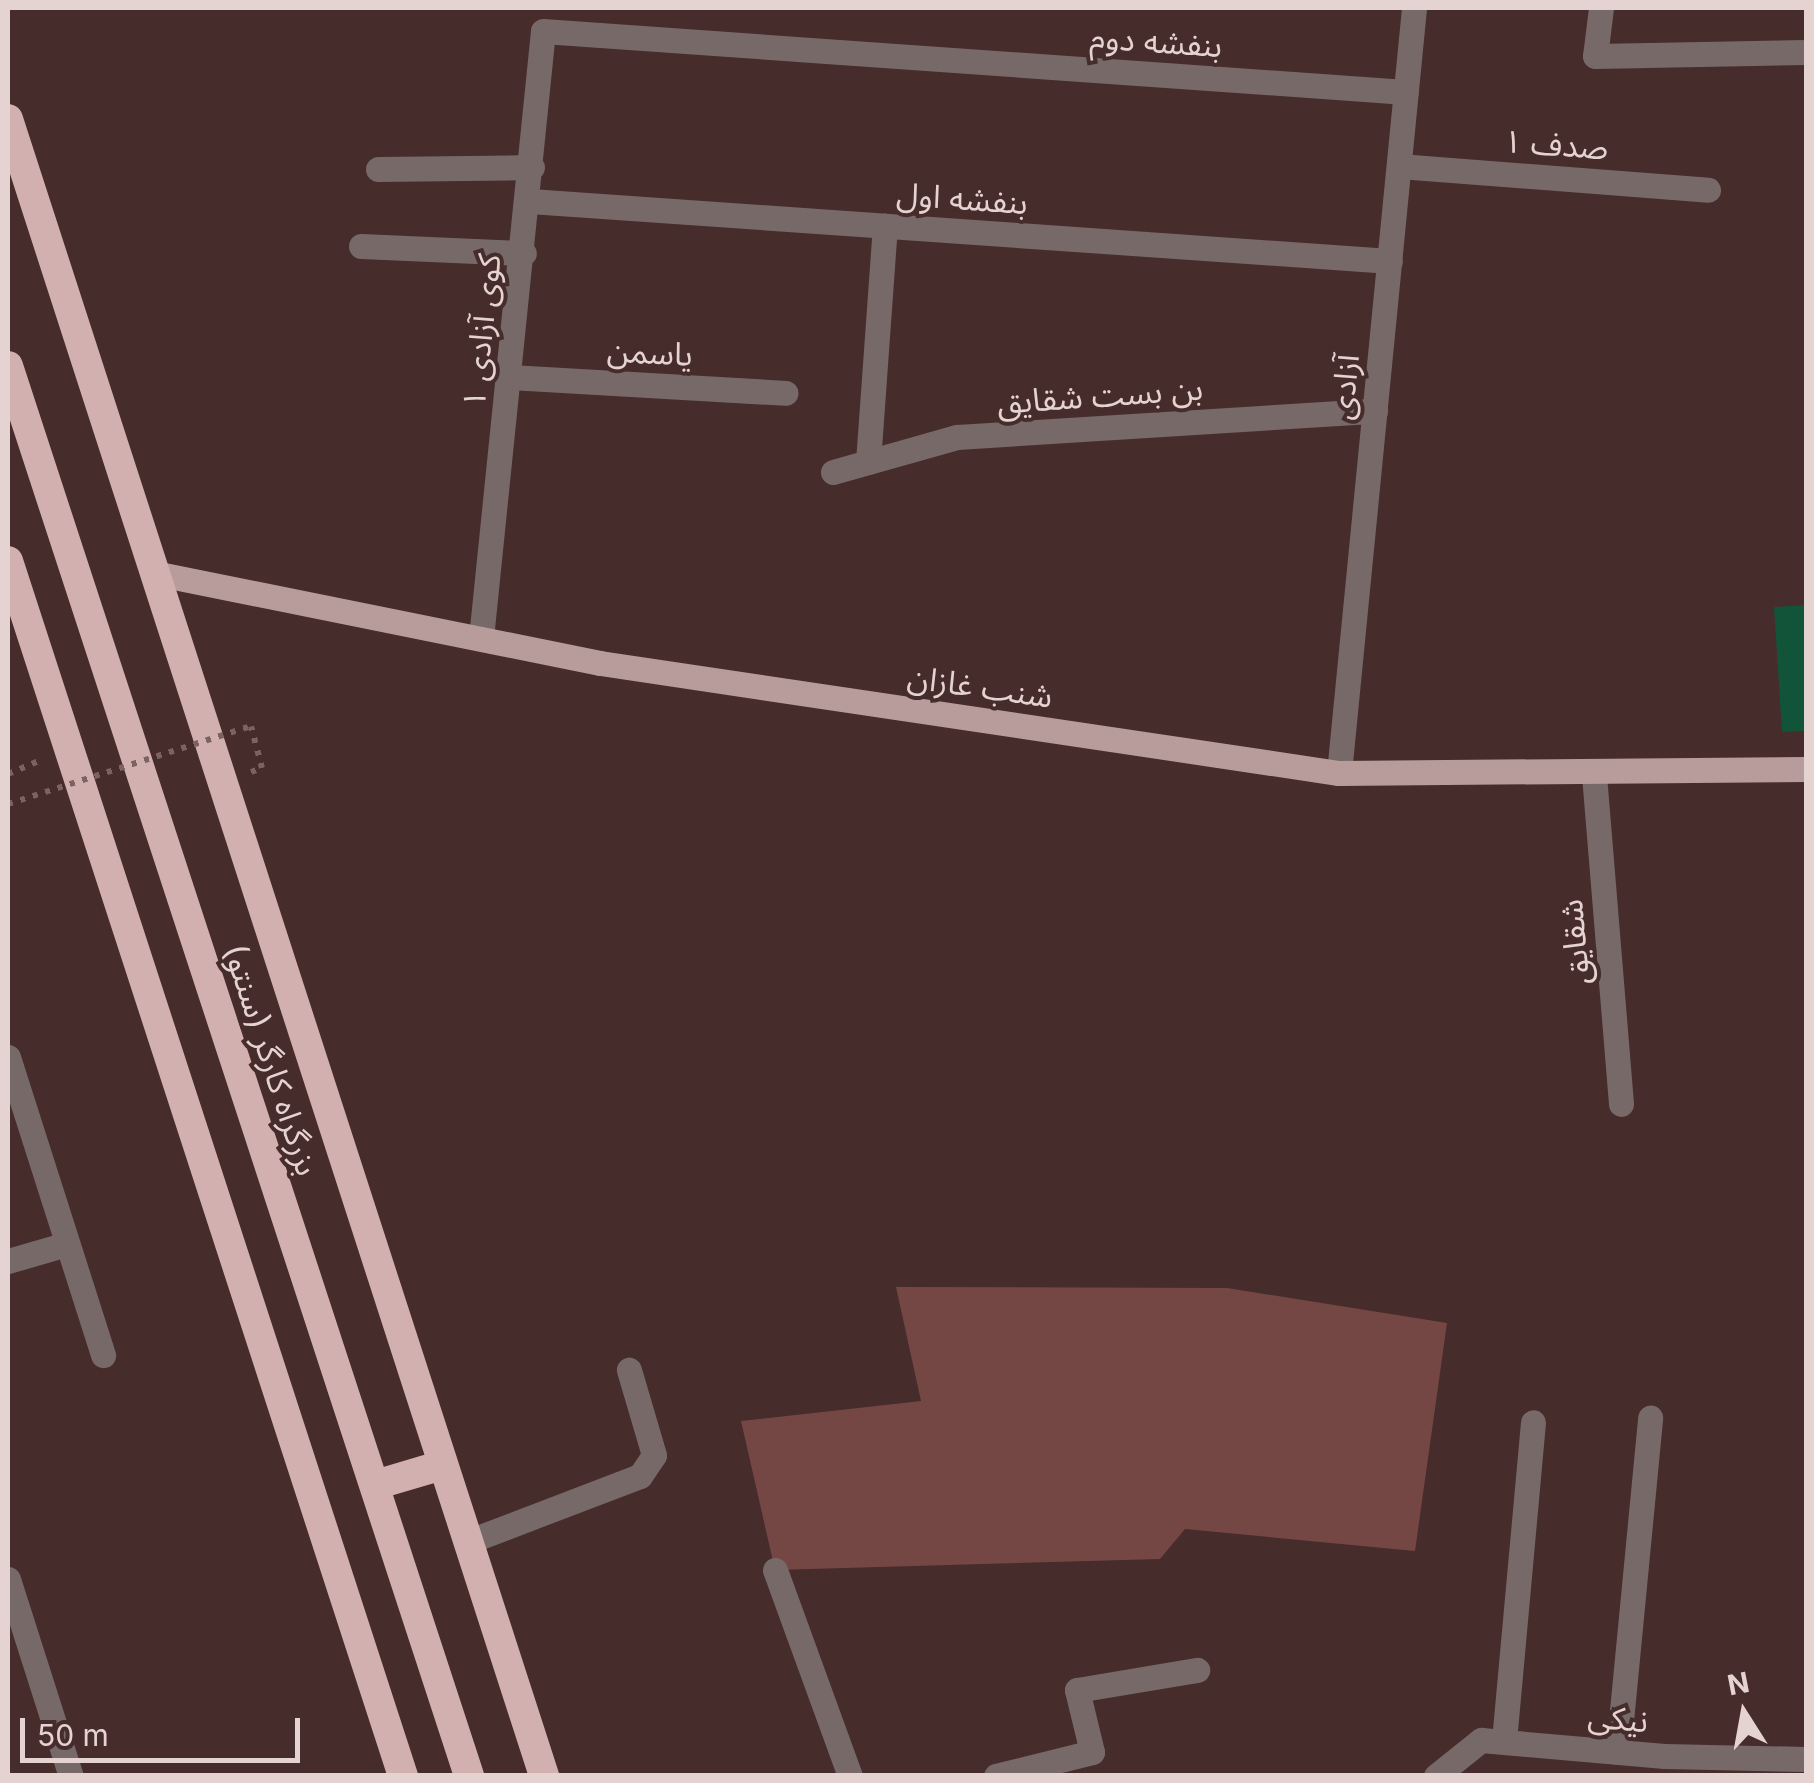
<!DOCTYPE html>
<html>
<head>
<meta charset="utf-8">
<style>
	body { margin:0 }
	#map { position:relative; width:1814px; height:1783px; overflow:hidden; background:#462c2b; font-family:Inter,"Noto Sans Arabic",sans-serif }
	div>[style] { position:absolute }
	.green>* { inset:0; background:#744745 }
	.building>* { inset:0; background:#12543a }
	.path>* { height:6px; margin-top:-3px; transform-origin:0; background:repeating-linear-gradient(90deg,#7a6362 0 5px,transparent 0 13px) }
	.minor>* { height:25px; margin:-12.5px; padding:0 12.5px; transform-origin:12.5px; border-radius:12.5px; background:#766968 }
	.major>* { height:25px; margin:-12.5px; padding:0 12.5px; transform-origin:12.5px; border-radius:12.5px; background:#b89c9b }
	.highway>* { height:30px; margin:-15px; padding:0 15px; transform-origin:15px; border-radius:15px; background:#d2b0af }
	.path-bridge>* { height:6px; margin-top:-3px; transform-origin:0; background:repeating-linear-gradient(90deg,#7a6362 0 5px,transparent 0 13px) }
	span { translate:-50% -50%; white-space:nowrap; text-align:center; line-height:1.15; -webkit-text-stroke:8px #462c2b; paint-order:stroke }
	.street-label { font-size:32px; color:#e5d3d2 }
	.frame { position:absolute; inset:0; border:10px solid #e5d3d2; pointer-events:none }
	.north { position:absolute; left:1694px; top:1663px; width:100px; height:100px; -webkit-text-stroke:8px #462c2b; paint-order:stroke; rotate:349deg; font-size:28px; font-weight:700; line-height:40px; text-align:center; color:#e5d3d2 }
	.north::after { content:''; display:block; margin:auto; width:35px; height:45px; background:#e5d3d2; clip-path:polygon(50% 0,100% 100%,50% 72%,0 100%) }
	.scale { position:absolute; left:20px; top:1718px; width:280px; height:45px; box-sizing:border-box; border:5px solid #e5d3d2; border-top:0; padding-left:12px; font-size:30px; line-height:35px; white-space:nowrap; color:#e5d3d2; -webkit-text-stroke:8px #462c2b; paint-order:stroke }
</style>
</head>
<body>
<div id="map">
	<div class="green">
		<div style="clip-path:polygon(896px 1287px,1227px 1288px,1447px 1323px,1415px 1551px,1185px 1529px,1160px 1559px,775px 1570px,741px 1421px,921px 1401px)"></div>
	</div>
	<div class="building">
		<div style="clip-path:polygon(1806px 605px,1806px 731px,1782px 732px,1774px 607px)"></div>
	</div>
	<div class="path">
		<div style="left:251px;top:772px;width:12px;rotate:-20deg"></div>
		<div style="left:262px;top:768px;width:43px;rotate:-104.7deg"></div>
		<div style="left:8px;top:774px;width:34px;rotate:-23deg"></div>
	</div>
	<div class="minor">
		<div style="left:1601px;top:8px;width:48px;rotate:97.1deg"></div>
		<div style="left:1595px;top:56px;width:211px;rotate:-1.1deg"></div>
		<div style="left:1399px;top:166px;width:310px;rotate:4.4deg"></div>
		<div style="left:378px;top:169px;width:154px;rotate:-0.7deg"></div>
		<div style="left:530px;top:201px;width:862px;rotate:3.99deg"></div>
		<div style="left:361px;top:246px;width:163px;rotate:2.5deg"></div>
		<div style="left:510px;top:377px;width:276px;rotate:3.3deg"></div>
		<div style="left:868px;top:462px;width:237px;rotate:-85.9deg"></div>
		<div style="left:833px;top:472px;width:129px;rotate:-15.8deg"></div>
		<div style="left:957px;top:437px;width:419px;rotate:-3.6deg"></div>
		<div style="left:481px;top:638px;width:610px;rotate:-84.17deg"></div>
		<div style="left:543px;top:31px;width:865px;rotate:4.04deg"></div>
		<div style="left:1339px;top:773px;width:769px;rotate:-84.4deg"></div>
		<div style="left:1594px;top:775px;width:330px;rotate:85.3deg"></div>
		<div style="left:8px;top:1057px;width:313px;rotate:72.3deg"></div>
		<div style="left:8px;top:1261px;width:61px;rotate:-16.1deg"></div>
		<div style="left:467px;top:1542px;width:185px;rotate:-20.9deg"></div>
		<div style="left:640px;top:1476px;width:25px;rotate:-56deg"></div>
		<div style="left:654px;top:1455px;width:89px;rotate:-106.4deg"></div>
		<div style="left:775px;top:1570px;width:219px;rotate:70deg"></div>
		<div style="left:8px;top:1579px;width:207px;rotate:72.3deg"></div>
		<div style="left:1504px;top:1741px;width:320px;rotate:-84.8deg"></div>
		<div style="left:1618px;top:1752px;width:336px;rotate:-84.5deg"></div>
		<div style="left:996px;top:1776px;width:99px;rotate:-14deg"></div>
		<div style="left:1092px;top:1752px;width:64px;rotate:-103.6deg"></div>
		<div style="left:1077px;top:1690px;width:122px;rotate:-9.5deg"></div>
		<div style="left:1436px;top:1776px;width:58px;rotate:-38.7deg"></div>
		<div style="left:1481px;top:1740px;width:184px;rotate:5deg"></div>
		<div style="left:1664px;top:1756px;width:142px;rotate:1.2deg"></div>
	</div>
	<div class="major">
		<div style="left:154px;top:573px;width:455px;rotate:11.4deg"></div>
		<div style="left:600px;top:663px;width:747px;rotate:8.47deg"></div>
		<div style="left:1339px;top:773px;width:467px;rotate:-0.5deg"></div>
	</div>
	<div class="highway">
		<div style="left:8px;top:119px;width:1742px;rotate:72.07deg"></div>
		<div style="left:8px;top:366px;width:1483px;rotate:71.89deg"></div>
		<div style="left:8px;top:561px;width:1278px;rotate:71.99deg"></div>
		<div style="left:375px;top:1485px;width:70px;rotate:-16.6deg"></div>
	</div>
	<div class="path-bridge">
		<div style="left:8px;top:804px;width:255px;rotate:-17.8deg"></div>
	</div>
	<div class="street-label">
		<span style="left:1156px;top:42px;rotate:4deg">بنفشه دوم</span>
		<span style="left:1556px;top:145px;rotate:4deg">صدف ۱</span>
		<span style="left:962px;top:199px;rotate:4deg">بنفشه اول</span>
		<span style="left:482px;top:331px;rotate:-84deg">کوی آزادی ۱</span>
		<span style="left:650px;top:353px;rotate:3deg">یاسمن</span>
		<span style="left:1345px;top:387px;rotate:-84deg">آزادی</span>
		<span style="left:1100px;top:396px;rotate:-4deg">بن بست شقایق</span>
		<span style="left:980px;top:687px;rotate:8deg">شنب غازان</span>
		<span style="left:1575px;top:942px;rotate:-95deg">شقایق</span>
		<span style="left:271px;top:1060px;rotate:72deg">بزرگراه کارگر (سنتو)</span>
		<span style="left:1618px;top:1719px;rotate:5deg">نیکی</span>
	</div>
	<div class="frame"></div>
	<div class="north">N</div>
	<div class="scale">50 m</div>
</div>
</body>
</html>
